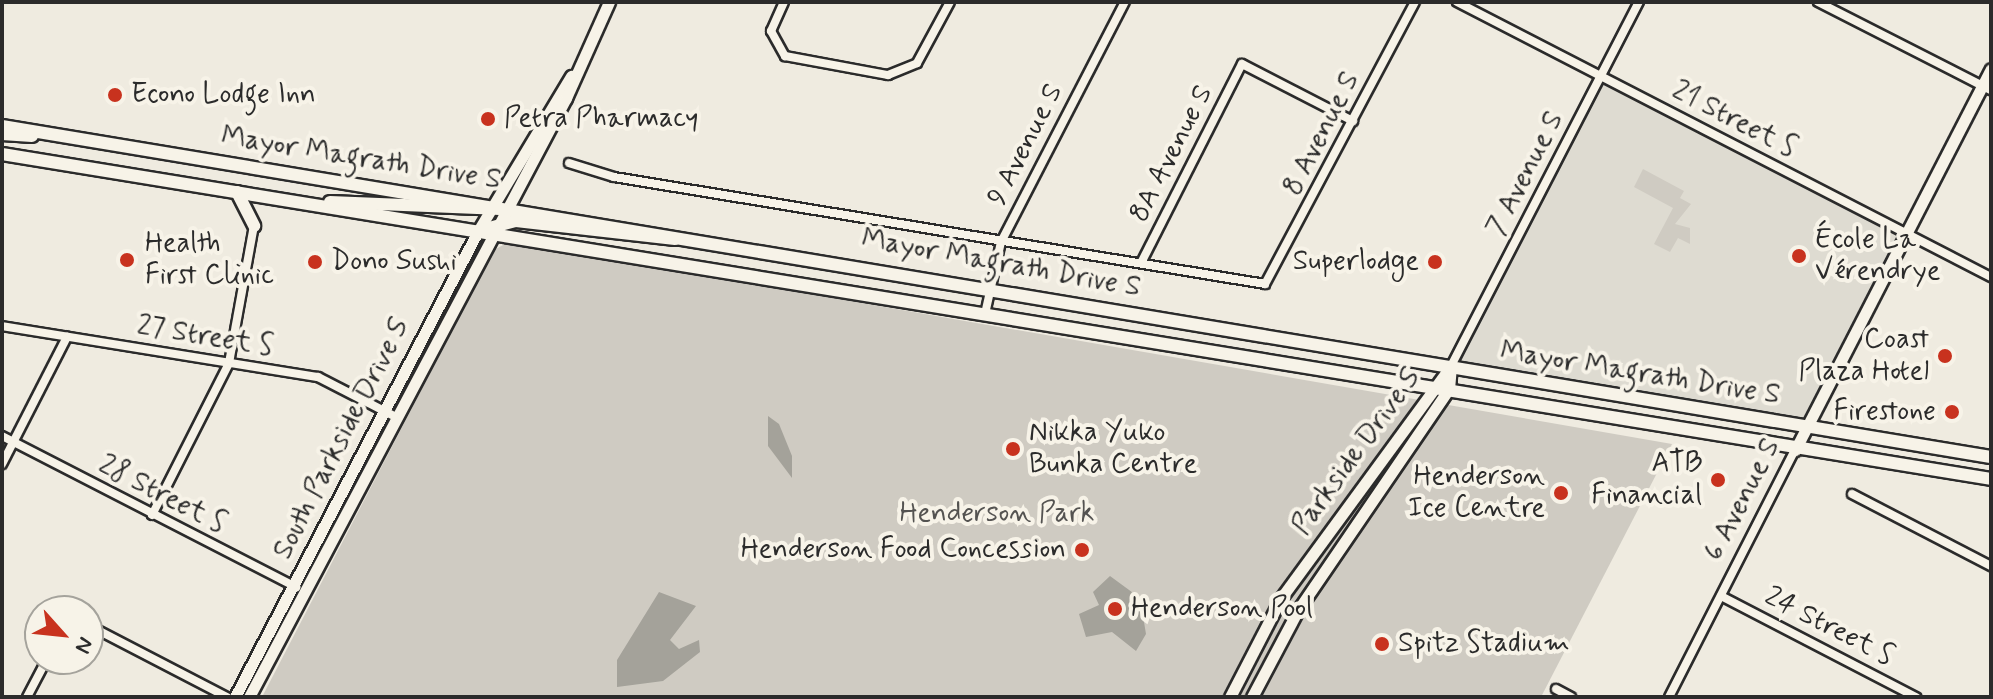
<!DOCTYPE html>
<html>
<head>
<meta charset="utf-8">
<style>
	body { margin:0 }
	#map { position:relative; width:1993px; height:699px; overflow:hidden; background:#efebe0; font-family:Mynerve,sans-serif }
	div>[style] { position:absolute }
	.built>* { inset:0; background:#dedbd1 }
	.green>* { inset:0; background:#cfcbc2 }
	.water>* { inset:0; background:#a4a29a }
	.roads { filter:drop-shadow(2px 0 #2b2b2b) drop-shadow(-2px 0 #2b2b2b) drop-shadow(0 2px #2b2b2b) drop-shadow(0 -2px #2b2b2b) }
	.street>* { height:8px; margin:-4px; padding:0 4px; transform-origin:4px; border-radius:4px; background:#f7f3e8 }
	.secondary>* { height:11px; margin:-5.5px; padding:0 5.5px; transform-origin:5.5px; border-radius:5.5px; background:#f7f3e8 }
	.primary>* { height:12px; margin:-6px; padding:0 6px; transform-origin:6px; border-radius:6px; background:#f7f3e8 }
	.dots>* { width:22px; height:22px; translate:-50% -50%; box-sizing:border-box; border:4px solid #f7f3e8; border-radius:50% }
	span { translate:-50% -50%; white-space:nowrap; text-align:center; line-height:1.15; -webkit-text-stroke:8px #f7f3e8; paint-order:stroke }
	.poi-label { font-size:28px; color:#2b2b2b }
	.left { translate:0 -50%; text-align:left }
	.right { translate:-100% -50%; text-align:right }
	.street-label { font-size:28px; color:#2b2b2b }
	.park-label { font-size:28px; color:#545351 }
	.frame { position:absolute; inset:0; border:4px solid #2b2b2b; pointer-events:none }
	.north { position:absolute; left:24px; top:595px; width:80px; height:80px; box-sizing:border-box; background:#f7f3e8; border:2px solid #a5a39c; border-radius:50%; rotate:117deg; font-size:22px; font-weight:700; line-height:32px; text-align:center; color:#2b2b2b }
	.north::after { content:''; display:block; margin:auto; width:28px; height:36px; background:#c8321e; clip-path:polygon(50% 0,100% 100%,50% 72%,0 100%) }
</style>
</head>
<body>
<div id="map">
	<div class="built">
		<div style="clip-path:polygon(1601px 76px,1906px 234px,1807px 426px,1451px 366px)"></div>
	</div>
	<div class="green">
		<div style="clip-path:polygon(1643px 169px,1684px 191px,1680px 198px,1691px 204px,1675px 224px,1690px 228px,1690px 244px,1678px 238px,1670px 252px,1654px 244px,1673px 208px,1634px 187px)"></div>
		<div style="clip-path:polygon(505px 244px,839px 299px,1672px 444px,1541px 697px,262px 697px,494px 250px)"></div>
	</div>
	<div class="water">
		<div style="clip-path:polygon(768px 416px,779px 424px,792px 456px,792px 478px,768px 446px)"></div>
		<div style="clip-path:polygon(1110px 576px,1140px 598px,1146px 634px,1136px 651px,1112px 632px,1086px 637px,1079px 614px,1099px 605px,1093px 592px)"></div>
		<div style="clip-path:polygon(659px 592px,696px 606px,670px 640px,679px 649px,699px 640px,700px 652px,663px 681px,617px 687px,617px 660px)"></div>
	</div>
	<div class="roads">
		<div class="street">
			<div style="left:784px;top:2px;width:32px;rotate:114deg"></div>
			<div style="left:771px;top:31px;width:29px;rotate:61deg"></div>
			<div style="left:785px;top:56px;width:105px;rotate:10.5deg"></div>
			<div style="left:888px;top:75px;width:31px;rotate:-22deg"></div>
			<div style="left:917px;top:63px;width:69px;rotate:-61.6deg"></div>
			<div style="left:1457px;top:2px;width:601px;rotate:27.25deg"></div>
			<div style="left:1818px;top:2px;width:194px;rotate:27deg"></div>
			<div style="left:569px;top:163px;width:47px;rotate:17.3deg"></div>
			<div style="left:614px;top:177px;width:660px;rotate:9.33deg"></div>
			<div style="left:1265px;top:284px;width:319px;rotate:-62deg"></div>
			<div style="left:1141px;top:263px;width:223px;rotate:-63.1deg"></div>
			<div style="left:1242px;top:64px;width:125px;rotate:27.2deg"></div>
			<div style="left:985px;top:314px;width:74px;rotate:-77.5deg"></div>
			<div style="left:1001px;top:242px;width:270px;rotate:-62.7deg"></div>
			<div style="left:2px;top:326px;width:320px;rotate:9.2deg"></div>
			<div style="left:318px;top:377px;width:85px;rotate:27.2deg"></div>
			<div style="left:1451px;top:366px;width:410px;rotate:-62.7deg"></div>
			<div style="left:2px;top:436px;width:331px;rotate:27.2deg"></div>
			<div style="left:2px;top:464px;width:143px;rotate:-62.9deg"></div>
			<div style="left:1852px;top:494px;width:157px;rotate:27.4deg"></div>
			<div style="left:152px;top:515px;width:170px;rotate:-63.1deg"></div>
			<div style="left:229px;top:363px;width:139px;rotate:-79.7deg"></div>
			<div style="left:1721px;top:596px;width:220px;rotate:27.4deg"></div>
			<div style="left:88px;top:625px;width:157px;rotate:27.4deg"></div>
			<div style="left:1556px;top:689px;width:17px;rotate:28deg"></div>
			<div style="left:27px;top:697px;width:43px;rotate:-62.2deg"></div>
			<div style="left:1669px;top:697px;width:277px;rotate:-63deg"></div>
		</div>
		<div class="secondary">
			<div style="left:1795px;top:450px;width:428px;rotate:-62.8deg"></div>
			<div style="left:235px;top:697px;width:526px;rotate:-62.46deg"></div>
			<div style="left:478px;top:231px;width:181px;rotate:-59deg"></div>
			<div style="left:249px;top:697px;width:678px;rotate:-62.11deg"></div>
			<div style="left:566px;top:98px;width:105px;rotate:-65.9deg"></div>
			<div style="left:1230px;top:697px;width:111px;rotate:-62.7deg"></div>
			<div style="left:1281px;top:598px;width:288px;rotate:-53.8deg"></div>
			<div style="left:1252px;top:697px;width:98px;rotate:-62.1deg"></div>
			<div style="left:1298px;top:610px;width:268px;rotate:-55.7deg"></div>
			<div style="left:1449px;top:389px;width:22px;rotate:-85deg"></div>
		</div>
		<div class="primary">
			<div style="left:2px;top:126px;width:2016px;rotate:9.45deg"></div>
			<div style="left:2px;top:134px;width:30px;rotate:4deg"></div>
			<div style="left:2px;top:154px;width:2015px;rotate:9.28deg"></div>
			<div style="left:237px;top:192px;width:38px;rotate:63deg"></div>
			<div style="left:330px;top:202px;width:172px;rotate:2.3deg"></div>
			<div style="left:478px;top:231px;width:39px;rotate:-15deg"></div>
			<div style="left:516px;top:221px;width:160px;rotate:6.5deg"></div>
		</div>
	</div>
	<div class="dots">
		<div style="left:115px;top:95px;background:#c8321e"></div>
		<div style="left:488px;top:119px;background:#c8321e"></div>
		<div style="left:1799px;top:256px;background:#c8321e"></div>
		<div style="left:127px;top:260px;background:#c8321e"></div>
		<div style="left:315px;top:262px;background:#c8321e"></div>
		<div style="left:1435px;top:262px;background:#c8321e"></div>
		<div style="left:1945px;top:356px;background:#c8321e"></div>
		<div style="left:1952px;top:412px;background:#c8321e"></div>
		<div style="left:1013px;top:449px;background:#c8321e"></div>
		<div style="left:1718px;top:480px;background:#c8321e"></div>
		<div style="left:1561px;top:493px;background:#c8321e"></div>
		<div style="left:1082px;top:550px;background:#c8321e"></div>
		<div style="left:1115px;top:609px;background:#c8321e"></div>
		<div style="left:1382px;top:644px;background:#c8321e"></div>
	</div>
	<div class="poi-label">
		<span class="left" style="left:131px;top:95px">Econo Lodge Inn</span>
		<span class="left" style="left:504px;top:119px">Petra Pharmacy</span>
		<span class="left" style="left:1815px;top:256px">École La<br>Vérendrye</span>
		<span class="left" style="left:145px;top:260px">Health<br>First Clinic</span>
		<span class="left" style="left:331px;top:262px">Dono Sushi</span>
		<span class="right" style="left:1419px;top:262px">Superlodge</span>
		<span class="right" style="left:1929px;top:356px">Coast<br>Plaza Hotel</span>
		<span class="right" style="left:1936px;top:412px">Firestone</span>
		<span class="left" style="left:1029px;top:449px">Nikka Yuko<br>Bunka Centre</span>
		<span class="right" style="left:1702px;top:480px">ATB<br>Financial</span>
		<span class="right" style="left:1545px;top:493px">Henderson<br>Ice Centre</span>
		<span class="right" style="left:1066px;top:550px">Henderson Food Concession</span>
		<span class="left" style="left:1131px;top:609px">Henderson Pool</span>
		<span class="left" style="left:1398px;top:644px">Spitz Stadium</span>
	</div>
	<div class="street-label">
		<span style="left:1734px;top:120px;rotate:27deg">21 Street S</span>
		<span style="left:1322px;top:134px;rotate:-63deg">8 Avenue S</span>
		<span style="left:1026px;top:145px;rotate:-63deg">9 Avenue S</span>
		<span style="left:1172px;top:154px;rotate:-63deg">8A Avenue S</span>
		<span style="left:361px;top:159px;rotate:9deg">Mayor Magrath Drive S</span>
		<span style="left:1526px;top:174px;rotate:-63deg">7 Avenue S</span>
		<span style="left:1001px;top:264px;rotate:10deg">Mayor Magrath Drive S</span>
		<span style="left:205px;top:337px;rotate:9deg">27 Street S</span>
		<span style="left:1640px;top:374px;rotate:9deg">Mayor Magrath Drive S</span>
		<span style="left:342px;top:439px;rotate:-63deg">South Parkside Drive S</span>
		<span style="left:1357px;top:452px;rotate:-54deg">Parkside Drive S</span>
		<span style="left:162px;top:495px;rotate:27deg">28 Street S</span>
		<span style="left:1743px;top:500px;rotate:-63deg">6 Avenue S</span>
		<span style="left:1829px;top:627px;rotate:27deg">24 Street S</span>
	</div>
	<div class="park-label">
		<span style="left:997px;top:514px">Henderson Park</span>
	</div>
	<div class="frame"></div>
	<div class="north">N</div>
</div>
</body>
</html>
